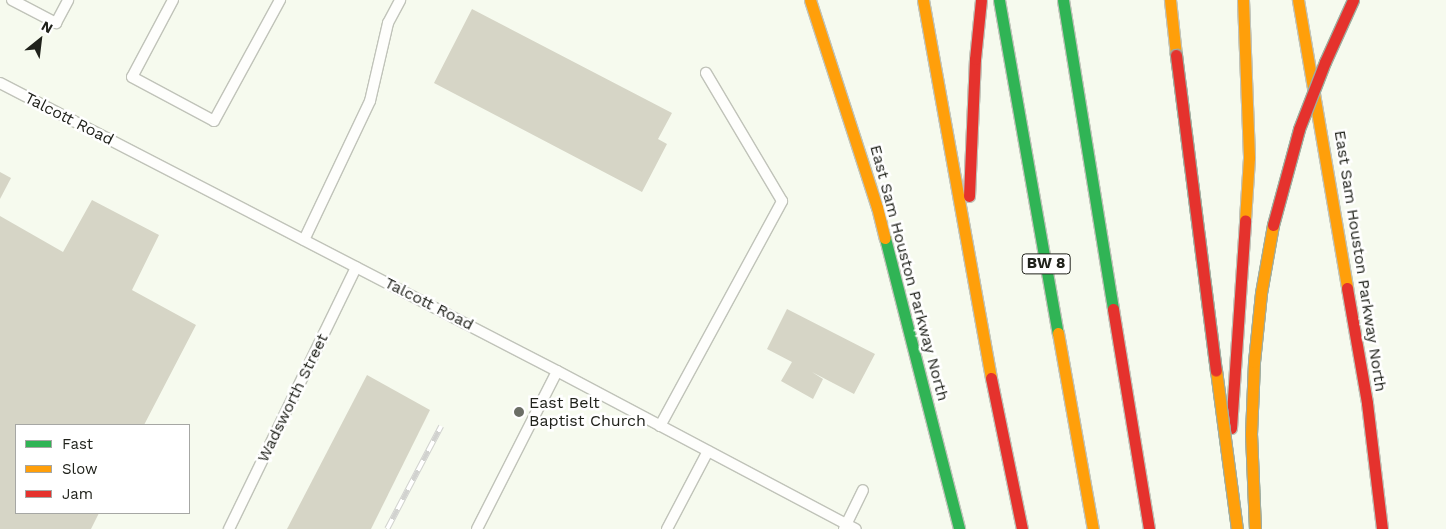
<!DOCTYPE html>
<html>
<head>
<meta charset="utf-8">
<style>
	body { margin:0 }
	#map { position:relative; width:1446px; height:529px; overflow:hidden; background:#f6faee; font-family:"Work Sans",sans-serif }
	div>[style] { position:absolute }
	.building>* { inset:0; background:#d6d5c6 }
	.roads { filter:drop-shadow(1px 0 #c0c3b9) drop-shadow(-1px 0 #c0c3b9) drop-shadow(0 1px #c0c3b9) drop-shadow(0 -1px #c0c3b9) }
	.lane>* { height:10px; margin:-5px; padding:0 5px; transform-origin:5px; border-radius:5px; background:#fefefc }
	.fast>* { height:11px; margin:-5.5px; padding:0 5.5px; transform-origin:5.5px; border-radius:5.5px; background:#30b455 }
	.slow>* { height:11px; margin:-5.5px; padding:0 5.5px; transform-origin:5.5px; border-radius:5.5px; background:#ff9f0a }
	.jam>* { height:11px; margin:-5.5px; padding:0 5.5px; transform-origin:5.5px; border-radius:5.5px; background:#e5322d }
	.rail>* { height:5.5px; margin-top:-2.75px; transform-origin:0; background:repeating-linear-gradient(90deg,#fff 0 11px,#d1d2cf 0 22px); box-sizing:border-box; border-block:1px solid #d1d2cf }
	.bridges { filter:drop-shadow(1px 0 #a0ada0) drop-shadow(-1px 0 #a0ada0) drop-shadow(0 1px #a0ada0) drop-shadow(0 -1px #a0ada0) }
	.slow-bridge>* { height:11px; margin:-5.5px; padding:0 5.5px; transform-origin:5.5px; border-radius:5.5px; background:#ff9f0a }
	.jam-bridge>* { height:11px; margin:-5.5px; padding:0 5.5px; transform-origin:5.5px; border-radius:5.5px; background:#e5322d }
	.dots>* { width:14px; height:14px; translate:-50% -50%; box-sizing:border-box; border:2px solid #fff; border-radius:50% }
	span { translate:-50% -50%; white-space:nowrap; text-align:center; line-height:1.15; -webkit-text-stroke:5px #fff; paint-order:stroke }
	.shield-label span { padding:1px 4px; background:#fff; border:1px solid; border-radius:4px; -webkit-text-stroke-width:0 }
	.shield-label { font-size:15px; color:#20221b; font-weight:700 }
	.street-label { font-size:16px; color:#20221b }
	.poi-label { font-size:16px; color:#20221b }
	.left { translate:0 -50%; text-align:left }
	.legend { position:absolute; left:15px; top:424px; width:175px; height:90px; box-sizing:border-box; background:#fff; border:1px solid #a6a7a4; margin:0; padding:6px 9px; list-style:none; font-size:15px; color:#20221b }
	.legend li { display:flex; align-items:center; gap:10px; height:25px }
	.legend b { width:25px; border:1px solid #a6a7a4 }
	.north { position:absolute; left:15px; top:15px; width:50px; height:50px; -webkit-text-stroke:4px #fff; paint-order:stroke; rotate:29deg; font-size:14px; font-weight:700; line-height:20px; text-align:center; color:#20221b }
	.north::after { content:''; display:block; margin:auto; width:18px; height:22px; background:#20221b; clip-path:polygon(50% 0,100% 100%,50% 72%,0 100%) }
</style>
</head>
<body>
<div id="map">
	<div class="building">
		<div style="clip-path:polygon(472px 9px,672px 113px,658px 139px,667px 144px,642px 192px,434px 83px)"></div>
		<div style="clip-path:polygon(0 172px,11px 178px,0 199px)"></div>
		<div style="clip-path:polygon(92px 200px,159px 235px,132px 290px,196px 325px,144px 425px,16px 425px,16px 513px,99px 513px,91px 529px,0 529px,0 216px,63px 252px)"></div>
		<div style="clip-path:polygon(787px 309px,875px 354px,854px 394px,812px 372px,823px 379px,813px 399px,781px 381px,792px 362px,767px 349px)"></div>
		<div style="clip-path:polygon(367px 375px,430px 410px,371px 529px,287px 529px)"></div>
	</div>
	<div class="roads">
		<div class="lane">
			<div style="left:12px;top:0;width:50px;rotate:27.6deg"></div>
			<div style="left:56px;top:23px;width:26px;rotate:-62deg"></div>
			<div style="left:173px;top:0;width:87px;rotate:118deg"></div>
			<div style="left:132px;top:77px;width:93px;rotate:28.2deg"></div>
			<div style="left:214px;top:121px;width:138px;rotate:-61.4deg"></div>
			<div style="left:0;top:83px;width:627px;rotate:27.34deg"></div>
			<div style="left:557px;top:371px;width:338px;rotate:27.9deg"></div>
			<div style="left:304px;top:240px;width:154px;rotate:-64.6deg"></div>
			<div style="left:370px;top:101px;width:80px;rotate:-77deg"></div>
			<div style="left:388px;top:23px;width:26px;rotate:-62deg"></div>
			<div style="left:660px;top:426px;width:256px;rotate:-61.5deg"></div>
			<div style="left:782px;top:201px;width:149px;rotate:-120.7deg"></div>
			<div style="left:229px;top:529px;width:291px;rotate:-64.1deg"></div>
			<div style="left:477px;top:529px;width:177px;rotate:-63.1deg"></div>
			<div style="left:667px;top:529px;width:88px;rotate:-62.3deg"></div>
			<div style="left:844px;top:529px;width:43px;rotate:-64deg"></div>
		</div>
		<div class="fast">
			<div style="left:999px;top:0;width:338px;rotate:80deg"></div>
			<div style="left:1063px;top:0;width:313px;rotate:80.8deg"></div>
			<div style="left:885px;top:238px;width:300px;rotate:75.7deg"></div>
		</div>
		<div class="slow">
			<div style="left:810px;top:0;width:218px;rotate:72.1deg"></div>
			<div style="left:877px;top:207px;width:32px;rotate:76deg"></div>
			<div style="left:923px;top:0;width:384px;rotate:79.8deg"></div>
			<div style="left:1170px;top:0;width:55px;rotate:83.8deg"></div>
			<div style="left:1243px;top:0;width:158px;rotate:87.8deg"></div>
			<div style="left:1249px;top:158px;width:62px;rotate:93.7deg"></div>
			<div style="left:1298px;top:0;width:292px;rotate:80.3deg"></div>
			<div style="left:1058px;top:333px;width:199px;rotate:79.9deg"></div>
		</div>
		<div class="jam">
			<div style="left:969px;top:196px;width:137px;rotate:-87.5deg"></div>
			<div style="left:975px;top:59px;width:59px;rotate:-84.2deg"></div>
			<div style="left:1347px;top:288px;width:117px;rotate:80.1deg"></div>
			<div style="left:1367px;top:403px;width:127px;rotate:83.2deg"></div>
			<div style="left:1113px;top:309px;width:223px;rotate:80.7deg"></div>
			<div style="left:991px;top:378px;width:154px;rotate:78.4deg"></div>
			<div style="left:1231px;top:428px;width:208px;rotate:-86.1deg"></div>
		</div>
	</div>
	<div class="rail">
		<div style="left:387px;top:529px;width:116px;rotate:-62.3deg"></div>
	</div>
	<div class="bridges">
		<div class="slow-bridge">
			<div style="left:1216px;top:370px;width:160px;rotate:82.5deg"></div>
			<div style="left:1255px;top:529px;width:95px;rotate:-92.4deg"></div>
			<div style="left:1251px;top:434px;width:72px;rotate:-87.6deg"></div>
			<div style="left:1254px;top:362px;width:69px;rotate:-84.2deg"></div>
			<div style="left:1261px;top:293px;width:69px;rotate:-80deg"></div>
		</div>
		<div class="jam-bridge">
			<div style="left:1176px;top:55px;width:318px;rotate:82.8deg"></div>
			<div style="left:1273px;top:225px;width:99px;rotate:-74.8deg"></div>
			<div style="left:1299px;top:129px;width:72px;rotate:-68.8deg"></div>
			<div style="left:1325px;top:62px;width:68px;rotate:-65.7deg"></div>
		</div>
	</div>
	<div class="dots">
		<div style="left:519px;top:412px;background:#6b6e65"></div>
	</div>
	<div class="shield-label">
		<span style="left:1046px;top:264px">BW 8</span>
	</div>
	<div class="street-label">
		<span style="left:69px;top:119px;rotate:27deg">Talcott Road</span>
		<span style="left:1360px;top:261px;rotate:81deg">East Sam Houston Parkway North</span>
		<span style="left:909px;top:273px;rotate:75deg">East Sam Houston Parkway North</span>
		<span style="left:429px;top:304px;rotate:27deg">Talcott Road</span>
		<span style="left:293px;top:398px;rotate:-64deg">Wadsworth Street</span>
	</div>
	<div class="poi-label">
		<span class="left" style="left:529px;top:412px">East Belt<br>Baptist Church</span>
	</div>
	<ul class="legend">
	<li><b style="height:6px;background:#30b455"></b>Fast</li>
	<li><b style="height:6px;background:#ff9f0a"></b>Slow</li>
	<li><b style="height:6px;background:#e5322d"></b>Jam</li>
	</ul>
	<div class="north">N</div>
</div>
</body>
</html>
